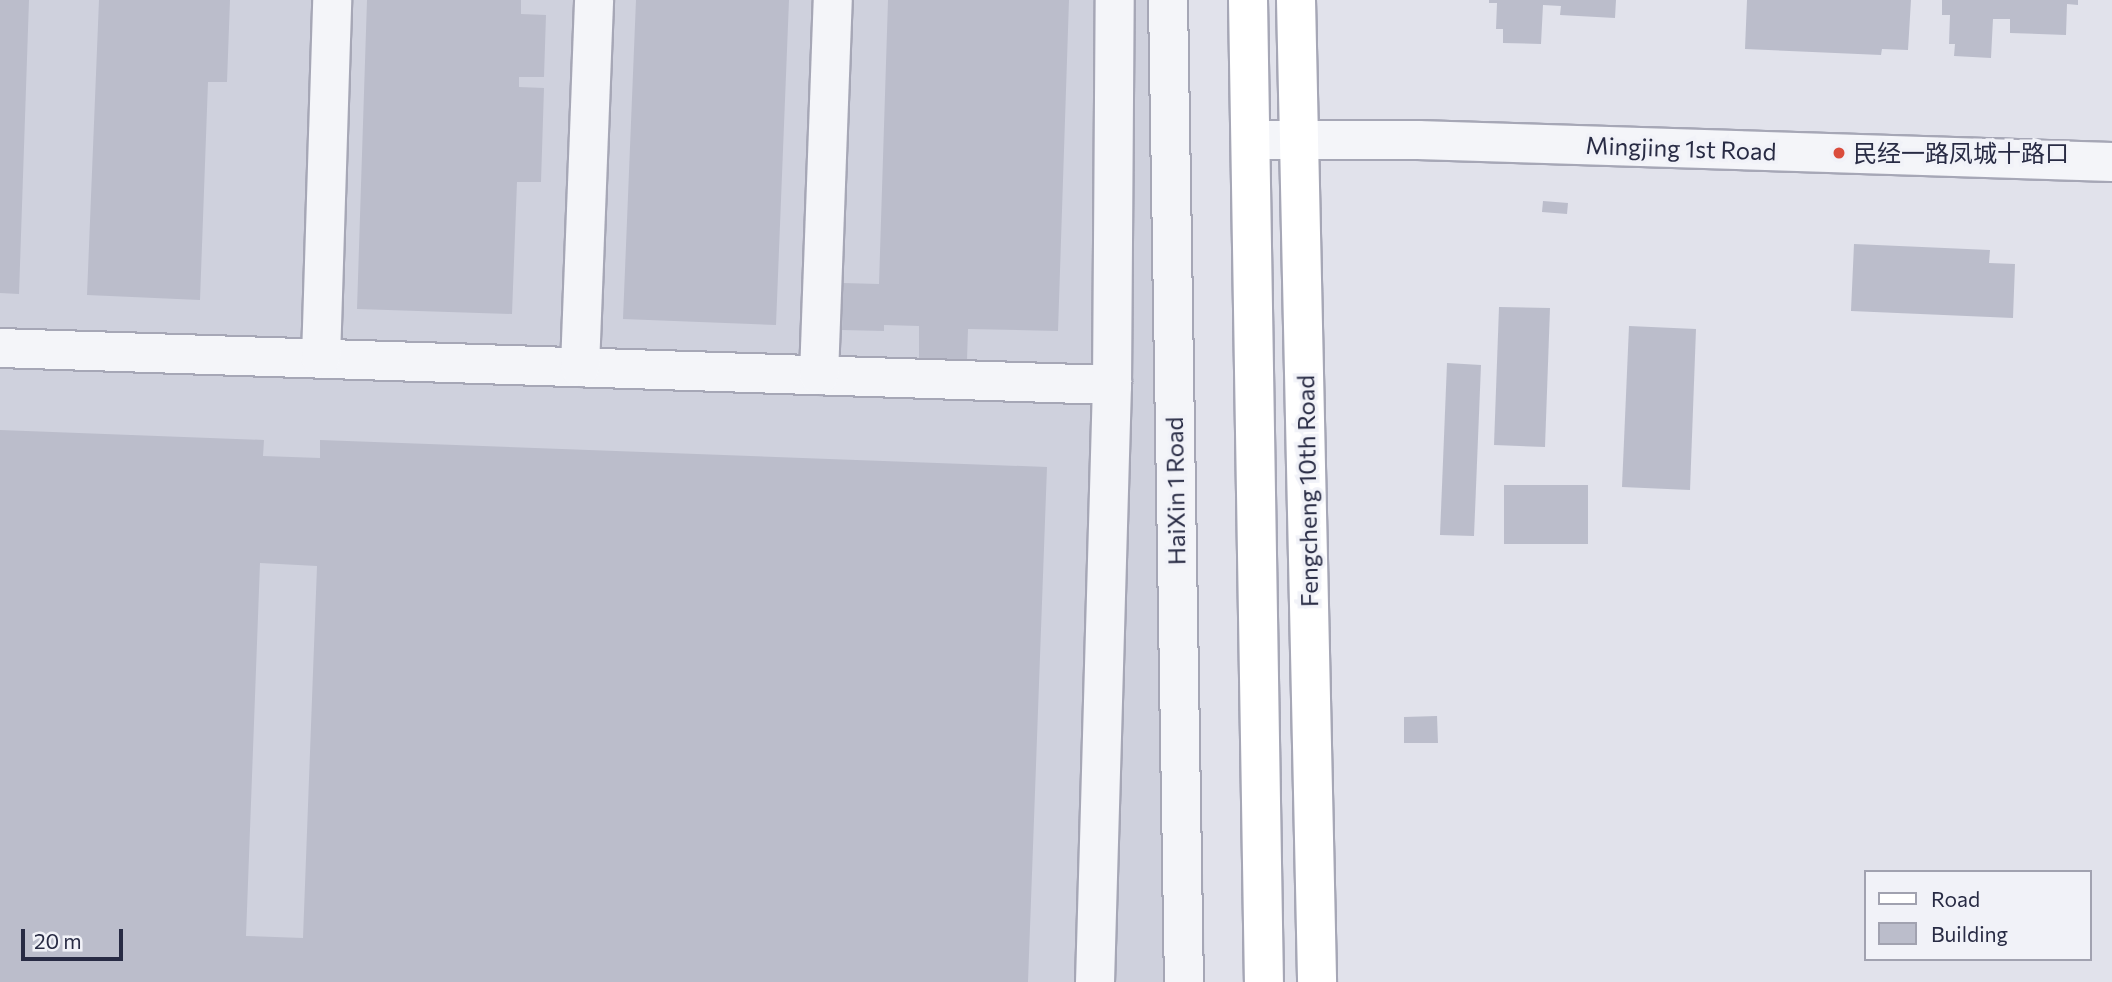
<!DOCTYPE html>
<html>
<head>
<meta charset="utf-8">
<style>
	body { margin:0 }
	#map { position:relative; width:2112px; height:982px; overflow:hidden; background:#e1e2eb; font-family:Commissioner,"Noto Sans SC",sans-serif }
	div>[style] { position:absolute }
	.built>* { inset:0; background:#cfd1dd }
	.building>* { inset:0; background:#bbbdcb }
	.roads { filter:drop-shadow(2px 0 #a6a7b6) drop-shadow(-2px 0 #a6a7b6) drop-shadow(0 2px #a6a7b6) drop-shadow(0 -2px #a6a7b6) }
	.minor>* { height:38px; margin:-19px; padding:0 19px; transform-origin:19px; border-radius:19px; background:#f4f5f9 }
	.major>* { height:38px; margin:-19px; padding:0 19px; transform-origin:19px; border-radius:19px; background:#fff }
	.dots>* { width:19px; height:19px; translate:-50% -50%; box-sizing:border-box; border:4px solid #f1f2f8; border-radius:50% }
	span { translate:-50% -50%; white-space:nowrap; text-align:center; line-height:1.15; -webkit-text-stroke:7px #f1f2f8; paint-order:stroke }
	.street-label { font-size:24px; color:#282b44 }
	.poi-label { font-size:24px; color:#282b44 }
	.left { translate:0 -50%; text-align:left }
	.legend { position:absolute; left:1864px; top:870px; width:228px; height:91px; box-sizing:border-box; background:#f1f2f8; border:2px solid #a1a2b0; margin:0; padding:9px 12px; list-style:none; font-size:21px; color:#282b44 }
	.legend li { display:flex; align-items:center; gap:14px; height:35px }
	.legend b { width:35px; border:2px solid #a1a2b0 }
	.scale { position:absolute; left:21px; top:929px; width:102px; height:32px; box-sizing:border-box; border:4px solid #282b44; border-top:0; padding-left:9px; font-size:21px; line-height:24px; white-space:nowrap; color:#282b44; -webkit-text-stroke:5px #f1f2f8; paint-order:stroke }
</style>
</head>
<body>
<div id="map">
	<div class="built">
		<div style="clip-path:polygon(0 0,1187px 0,1205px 982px,0 982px)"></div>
	</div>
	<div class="building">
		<div style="clip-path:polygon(0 0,29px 0,19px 294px,0 293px)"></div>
		<div style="clip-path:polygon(99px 0,230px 0,227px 82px,208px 82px,200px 300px,87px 295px)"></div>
		<div style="clip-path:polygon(367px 0,521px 0,521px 14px,546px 15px,544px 77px,519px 77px,519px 87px,544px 88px,541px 182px,517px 182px,512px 314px,357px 309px)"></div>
		<div style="clip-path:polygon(636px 0,789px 0,776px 325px,623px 319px)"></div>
		<div style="clip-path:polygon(888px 0,1069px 0,1058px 331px,968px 329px,967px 360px,919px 359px,919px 326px,884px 325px,884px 331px,842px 330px,843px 283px,879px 284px)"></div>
		<div style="clip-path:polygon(1489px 0,1616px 0,1615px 18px,1560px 15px,1561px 6px,1543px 5px,1541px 44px,1503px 43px,1503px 29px,1496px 29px,1497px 3px,1489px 3px)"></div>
		<div style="clip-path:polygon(1747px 0,1911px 0,1908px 50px,1882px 49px,1881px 55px,1745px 49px)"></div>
		<div style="clip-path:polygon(1942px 0,2078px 0,2078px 5px,2067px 4px,2066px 35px,2010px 33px,2010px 19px,1993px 19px,1991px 58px,1954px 56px,1955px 44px,1949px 44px,1950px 15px,1942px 15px)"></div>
		<div style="clip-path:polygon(1543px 201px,1568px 203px,1567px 214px,1542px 212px)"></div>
		<div style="clip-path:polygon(1854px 244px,1990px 250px,1989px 263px,2015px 264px,2013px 318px,1851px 311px)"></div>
		<div style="clip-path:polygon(1499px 307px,1550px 308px,1545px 447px,1494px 445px)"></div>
		<div style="clip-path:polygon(1629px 326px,1696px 329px,1690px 490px,1622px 487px)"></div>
		<div style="clip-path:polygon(1447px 363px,1481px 365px,1474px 536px,1440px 535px)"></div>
		<div style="clip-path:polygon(evenodd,0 430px,264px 440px,263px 456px,320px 458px,320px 440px,1047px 467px,1028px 982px,0 982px,0 430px,260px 563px,317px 566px,303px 938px,246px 936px,260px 563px)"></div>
		<div style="clip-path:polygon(1504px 485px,1588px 485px,1588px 544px,1504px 544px)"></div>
		<div style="clip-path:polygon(1437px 716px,1438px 743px,1404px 743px,1404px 717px)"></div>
	</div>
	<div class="roads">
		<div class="minor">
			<div style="left:1168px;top:0;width:982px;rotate:89.07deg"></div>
			<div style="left:1251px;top:140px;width:167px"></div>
			<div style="left:1418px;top:140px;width:694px;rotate:1.82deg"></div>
			<div style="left:0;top:348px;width:1113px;rotate:1.91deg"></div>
			<div style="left:1112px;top:385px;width:597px;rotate:91.63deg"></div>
			<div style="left:321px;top:358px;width:358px;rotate:-88.2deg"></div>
			<div style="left:580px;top:367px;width:367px;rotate:-87.8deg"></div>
			<div style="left:819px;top:375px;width:375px;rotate:-87.9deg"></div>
			<div style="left:1112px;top:385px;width:385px;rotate:-89.6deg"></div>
		</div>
		<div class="major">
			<div style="left:1248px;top:0;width:982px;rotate:89.07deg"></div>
			<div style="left:1296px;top:0;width:982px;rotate:88.77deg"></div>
		</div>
	</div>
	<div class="dots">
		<div style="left:1839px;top:153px;background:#da4c3c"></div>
	</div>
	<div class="street-label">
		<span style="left:1681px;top:148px;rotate:2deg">Mingjing 1st Road</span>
		<span style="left:1175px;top:491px;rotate:-91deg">HaiXin 1 Road</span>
		<span style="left:1307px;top:491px;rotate:-91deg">Fengcheng 10th Road</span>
	</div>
	<div class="poi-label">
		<span class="left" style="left:1853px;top:153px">民经一路凤城十路口</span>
	</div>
	<ul class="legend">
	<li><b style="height:9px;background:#fff"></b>Road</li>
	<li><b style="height:19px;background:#bbbdcb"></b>Building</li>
	</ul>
	<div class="scale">20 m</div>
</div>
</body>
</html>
